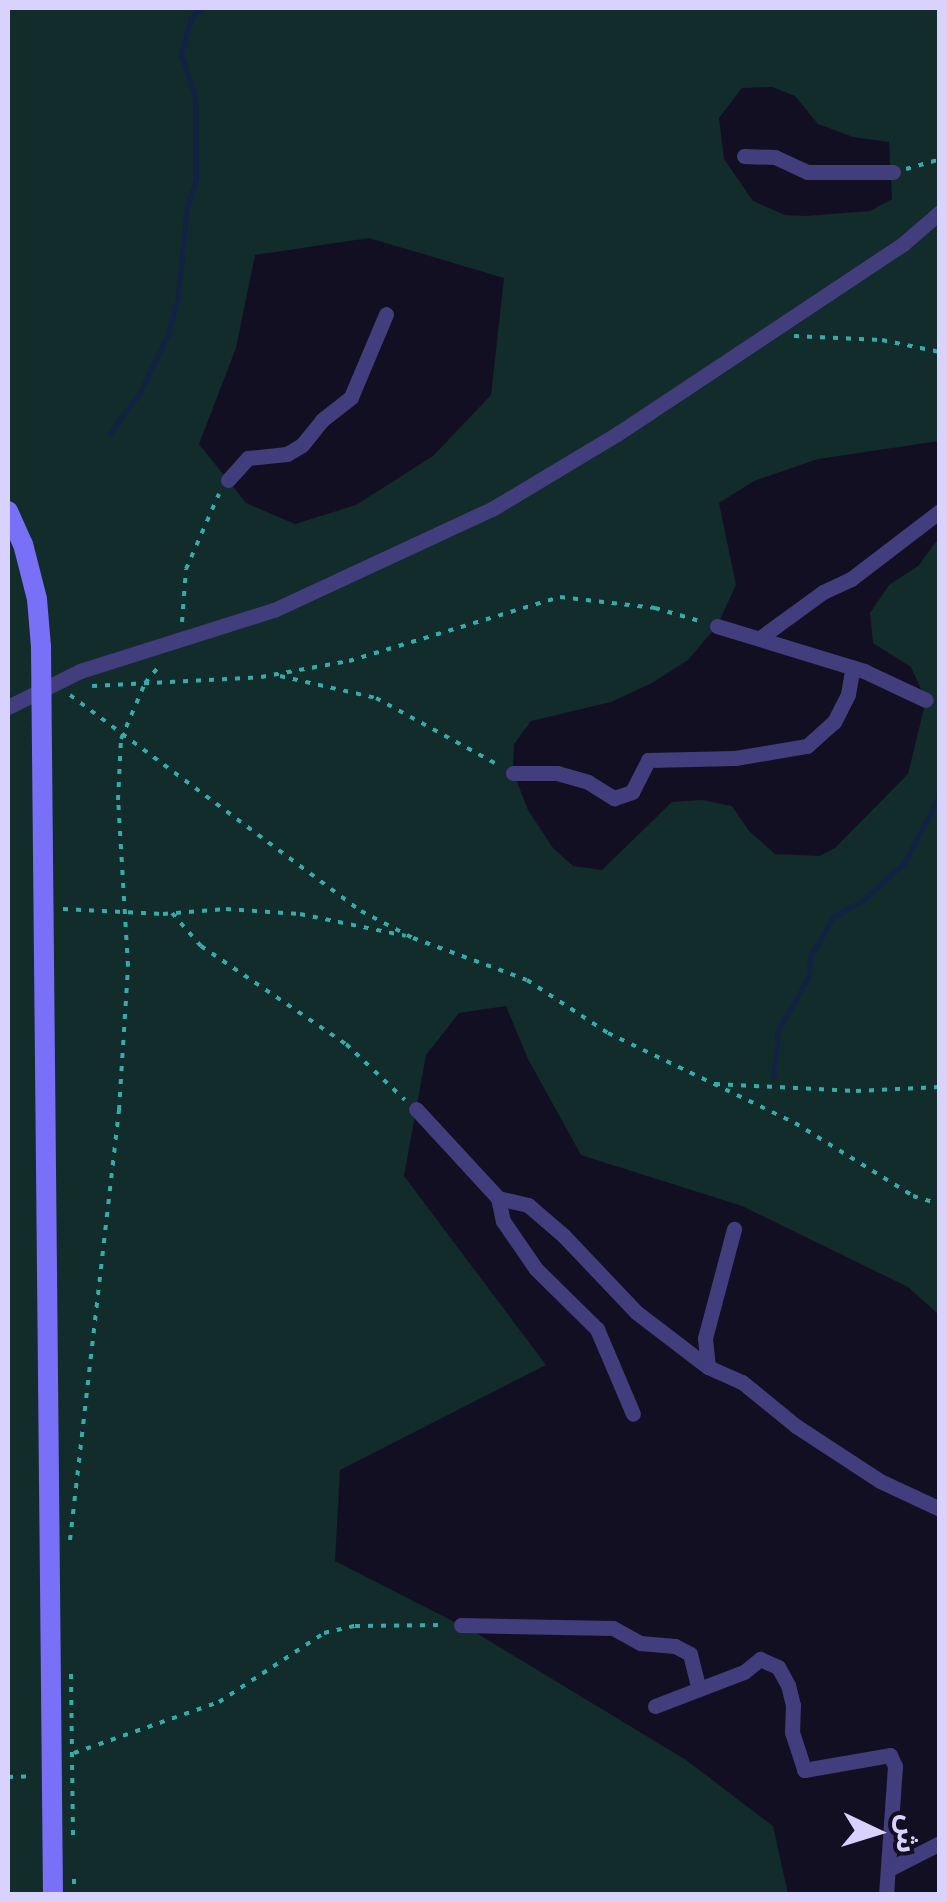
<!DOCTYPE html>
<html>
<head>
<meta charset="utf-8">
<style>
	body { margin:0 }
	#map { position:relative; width:947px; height:1902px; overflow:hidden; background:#130f22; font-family:"Fira Sans","Noto Sans Arabic",sans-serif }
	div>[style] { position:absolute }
	.green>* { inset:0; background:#122b2b }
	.stream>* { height:5px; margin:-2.5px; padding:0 2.5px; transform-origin:2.5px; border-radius:2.5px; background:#124 }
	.path>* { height:4px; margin-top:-2px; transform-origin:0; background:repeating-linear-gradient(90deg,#36acaa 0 5px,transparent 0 13px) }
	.minor>* { height:15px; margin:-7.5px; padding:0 7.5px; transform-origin:7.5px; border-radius:7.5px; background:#423d7d }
	.secondary>* { height:20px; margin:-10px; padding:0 10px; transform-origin:10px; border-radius:10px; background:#7870f6 }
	span { translate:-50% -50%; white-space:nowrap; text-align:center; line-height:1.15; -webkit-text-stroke:8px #130f22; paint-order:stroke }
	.frame { position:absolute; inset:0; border:10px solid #d9d2fc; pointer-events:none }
	.north { position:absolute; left:827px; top:1782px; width:100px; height:100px; -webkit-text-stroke:8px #130f22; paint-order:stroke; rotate:94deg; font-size:28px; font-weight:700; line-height:40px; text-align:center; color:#d9d2fc }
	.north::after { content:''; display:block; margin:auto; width:35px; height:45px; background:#d9d2fc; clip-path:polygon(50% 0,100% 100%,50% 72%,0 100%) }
</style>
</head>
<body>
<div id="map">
	<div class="green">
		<div style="clip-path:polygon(evenodd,8px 8px,939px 8px,939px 441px,818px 459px,754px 481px,719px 503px,736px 585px,717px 626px,688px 660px,652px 683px,611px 702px,531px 721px,514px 744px,513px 772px,528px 810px,553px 848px,573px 866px,602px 870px,672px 802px,702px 800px,732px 806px,749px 831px,775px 854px,820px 856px,835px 848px,908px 774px,926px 700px,911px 667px,873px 643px,870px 613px,889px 585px,918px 566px,939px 538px,939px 1315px,908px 1287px,742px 1206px,581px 1155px,528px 1059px,506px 1006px,459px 1013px,426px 1055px,404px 1176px,546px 1365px,340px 1470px,335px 1561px,478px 1634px,686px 1760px,773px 1826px,788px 1894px,8px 1894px,8px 8px,772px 87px,795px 96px,818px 124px,853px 137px,889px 142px,892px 199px,870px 211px,806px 216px,785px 215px,753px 201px,724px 159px,719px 118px,742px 88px,772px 87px,8px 8px,369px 238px,504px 278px,491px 395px,433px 456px,356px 505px,295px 524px,246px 503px,199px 444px,236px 348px,255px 255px,369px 238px)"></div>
	</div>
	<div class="stream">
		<div style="left:110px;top:433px;width:51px;rotate:-53.8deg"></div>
		<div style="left:140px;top:392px;width:64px;rotate:-64.2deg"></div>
		<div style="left:168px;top:334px;width:40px;rotate:-75.6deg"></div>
		<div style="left:178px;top:295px;width:88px;rotate:-84.2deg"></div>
		<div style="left:187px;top:207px;width:29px;rotate:-72deg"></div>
		<div style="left:196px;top:179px;width:84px;rotate:-90.7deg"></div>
		<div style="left:195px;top:95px;width:42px;rotate:-109.3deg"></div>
		<div style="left:181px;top:55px;width:38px;rotate:-75deg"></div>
		<div style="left:191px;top:18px;width:13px;rotate:-48deg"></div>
		<div style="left:773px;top:1079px;width:49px;rotate:-84.2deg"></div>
		<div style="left:778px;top:1030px;width:60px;rotate:-60deg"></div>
		<div style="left:808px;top:978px;width:23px;rotate:-83deg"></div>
		<div style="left:811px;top:955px;width:45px;rotate:-59.5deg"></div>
		<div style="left:834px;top:916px;width:32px;rotate:-28deg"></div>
		<div style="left:862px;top:901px;width:57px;rotate:-42.1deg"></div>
		<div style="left:904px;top:863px;width:77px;rotate:-62.1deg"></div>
	</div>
	<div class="path">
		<div style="left:906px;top:169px;width:35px;rotate:-16deg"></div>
		<div style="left:794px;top:336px;width:88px;rotate:2.6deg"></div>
		<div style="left:882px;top:340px;width:59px;rotate:11.7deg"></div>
		<div style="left:182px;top:622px;width:53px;rotate:-85.7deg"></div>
		<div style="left:186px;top:569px;width:82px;rotate:-66.3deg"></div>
		<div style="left:280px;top:676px;width:98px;rotate:12.9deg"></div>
		<div style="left:376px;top:698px;width:141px;rotate:28.7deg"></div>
		<div style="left:92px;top:686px;width:169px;rotate:-3deg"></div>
		<div style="left:261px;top:677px;width:89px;rotate:-10.3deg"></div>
		<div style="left:349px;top:661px;width:220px;rotate:-16.9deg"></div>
		<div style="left:560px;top:597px;width:96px;rotate:6.6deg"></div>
		<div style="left:655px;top:608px;width:50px;rotate:16.3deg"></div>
		<div style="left:70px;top:695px;width:362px;rotate:36.6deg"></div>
		<div style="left:361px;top:911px;width:59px;rotate:27.4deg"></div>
		<div style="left:413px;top:938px;width:121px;rotate:20.2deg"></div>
		<div style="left:527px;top:980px;width:97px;rotate:33.2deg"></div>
		<div style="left:608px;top:1033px;width:208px;rotate:25.7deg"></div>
		<div style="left:795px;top:1123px;width:139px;rotate:31.7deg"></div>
		<div style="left:913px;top:1196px;width:28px;rotate:17deg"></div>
		<div style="left:63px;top:909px;width:100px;rotate:2.9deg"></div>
		<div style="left:163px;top:914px;width:63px;rotate:-4.5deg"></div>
		<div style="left:226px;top:909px;width:74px;rotate:3.9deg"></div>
		<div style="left:300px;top:914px;width:108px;rotate:11.7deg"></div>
		<div style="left:172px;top:913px;width:44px;rotate:48.7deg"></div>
		<div style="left:201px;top:946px;width:175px;rotate:34.1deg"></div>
		<div style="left:346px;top:1044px;width:81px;rotate:43.5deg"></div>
		<div style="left:715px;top:1084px;width:141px;rotate:2.8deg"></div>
		<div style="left:856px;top:1091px;width:84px;rotate:-2.7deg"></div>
		<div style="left:70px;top:1540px;width:433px;rotate:-83.5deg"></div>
		<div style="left:119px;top:1110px;width:144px;rotate:-86.4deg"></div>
		<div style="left:128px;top:966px;width:166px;rotate:-93.4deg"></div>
		<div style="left:118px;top:800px;width:61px;rotate:-87.2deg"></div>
		<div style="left:121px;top:739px;width:61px;rotate:-66.8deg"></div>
		<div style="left:145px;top:683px;width:25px;rotate:-50deg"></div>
		<div style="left:71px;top:1674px;width:166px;rotate:89.3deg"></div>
		<div style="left:74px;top:1753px;width:154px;rotate:-19.4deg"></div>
		<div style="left:219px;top:1702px;width:126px;rotate:-33.3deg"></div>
		<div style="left:324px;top:1633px;width:32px;rotate:-13deg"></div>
		<div style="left:355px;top:1626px;width:89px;rotate:-0.6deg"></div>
		<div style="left:8px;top:1777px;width:24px;rotate:-2deg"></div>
		<div style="left:74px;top:1879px;width:15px;rotate:90deg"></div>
	</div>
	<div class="minor">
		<div style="left:744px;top:156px;width:31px;rotate:2deg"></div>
		<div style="left:775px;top:157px;width:35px;rotate:25deg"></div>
		<div style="left:807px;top:172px;width:86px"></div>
		<div style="left:228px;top:480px;width:30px;rotate:-48deg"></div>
		<div style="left:248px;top:458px;width:39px;rotate:-6deg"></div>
		<div style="left:287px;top:454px;width:17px;rotate:-31deg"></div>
		<div style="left:302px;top:445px;width:32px;rotate:-51deg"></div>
		<div style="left:322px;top:420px;width:37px;rotate:-38deg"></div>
		<div style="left:351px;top:397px;width:90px;rotate:-67.1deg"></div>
		<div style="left:717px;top:626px;width:154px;rotate:17deg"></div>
		<div style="left:864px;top:671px;width:68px;rotate:25.1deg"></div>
		<div style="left:760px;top:638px;width:78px;rotate:-36.1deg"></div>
		<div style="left:823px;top:592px;width:31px;rotate:-25deg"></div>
		<div style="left:851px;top:579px;width:112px;rotate:-37.4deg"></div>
		<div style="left:8px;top:707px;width:80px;rotate:-26.6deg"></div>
		<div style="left:80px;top:671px;width:203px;rotate:-17.5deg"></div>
		<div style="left:274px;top:610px;width:240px;rotate:-24.9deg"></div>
		<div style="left:492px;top:509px;width:146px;rotate:-31deg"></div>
		<div style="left:617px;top:434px;width:343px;rotate:-33.6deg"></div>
		<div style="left:903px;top:244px;width:49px;rotate:-40.9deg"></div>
		<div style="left:513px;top:773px;width:44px"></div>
		<div style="left:557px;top:773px;width:32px;rotate:16deg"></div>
		<div style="left:588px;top:782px;width:31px;rotate:32deg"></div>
		<div style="left:614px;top:798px;width:19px;rotate:-18deg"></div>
		<div style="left:632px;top:792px;width:36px;rotate:-63deg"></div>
		<div style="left:648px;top:760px;width:87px;rotate:-1.3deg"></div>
		<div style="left:735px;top:758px;width:73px;rotate:-9.5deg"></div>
		<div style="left:807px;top:746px;width:36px;rotate:-42deg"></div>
		<div style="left:834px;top:722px;width:31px;rotate:-63deg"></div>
		<div style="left:848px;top:694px;width:27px;rotate:-80deg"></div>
		<div style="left:416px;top:1109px;width:121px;rotate:47.3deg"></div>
		<div style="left:498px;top:1198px;width:24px;rotate:78deg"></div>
		<div style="left:503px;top:1221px;width:58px;rotate:55.5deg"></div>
		<div style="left:536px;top:1269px;width:86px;rotate:44.5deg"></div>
		<div style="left:597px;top:1329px;width:92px;rotate:67deg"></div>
		<div style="left:498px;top:1198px;width:31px;rotate:13deg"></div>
		<div style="left:528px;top:1205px;width:46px;rotate:40.6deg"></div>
		<div style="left:563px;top:1235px;width:106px;rotate:46.5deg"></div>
		<div style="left:636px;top:1312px;width:91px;rotate:37.4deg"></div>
		<div style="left:708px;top:1367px;width:37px;rotate:24deg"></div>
		<div style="left:742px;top:1382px;width:70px;rotate:39.2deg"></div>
		<div style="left:796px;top:1426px;width:100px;rotate:33.2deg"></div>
		<div style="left:880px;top:1481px;width:66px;rotate:25deg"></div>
		<div style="left:708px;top:1367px;width:29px;rotate:-96deg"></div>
		<div style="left:705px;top:1338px;width:113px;rotate:-75.1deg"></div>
		<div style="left:461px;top:1625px;width:152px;rotate:1.1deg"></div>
		<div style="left:613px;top:1628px;width:31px;rotate:29deg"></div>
		<div style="left:640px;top:1643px;width:35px;rotate:5deg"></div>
		<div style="left:675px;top:1646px;width:17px;rotate:28deg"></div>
		<div style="left:690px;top:1654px;width:36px;rotate:76deg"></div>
		<div style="left:655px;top:1706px;width:95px;rotate:-20.9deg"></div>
		<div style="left:744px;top:1672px;width:21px;rotate:-39deg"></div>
		<div style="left:760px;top:1659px;width:20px;rotate:24deg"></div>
		<div style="left:778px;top:1667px;width:21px;rotate:61deg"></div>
		<div style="left:788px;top:1685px;width:21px;rotate:76deg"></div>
		<div style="left:793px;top:1705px;width:27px;rotate:92deg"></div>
		<div style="left:792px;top:1732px;width:40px;rotate:72deg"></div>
		<div style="left:804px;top:1770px;width:87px;rotate:-9.9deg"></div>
		<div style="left:890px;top:1755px;width:12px;rotate:66deg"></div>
		<div style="left:895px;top:1766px;width:128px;rotate:94deg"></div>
		<div style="left:891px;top:1868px;width:55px;rotate:-27deg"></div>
	</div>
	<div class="secondary">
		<div style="left:8px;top:511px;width:36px;rotate:66deg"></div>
		<div style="left:23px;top:544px;width:57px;rotate:75.7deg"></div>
		<div style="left:37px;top:599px;width:48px;rotate:85.2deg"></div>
		<div style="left:41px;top:647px;width:1247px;rotate:89.45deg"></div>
	</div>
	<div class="frame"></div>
	<div class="north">ش</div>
</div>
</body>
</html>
